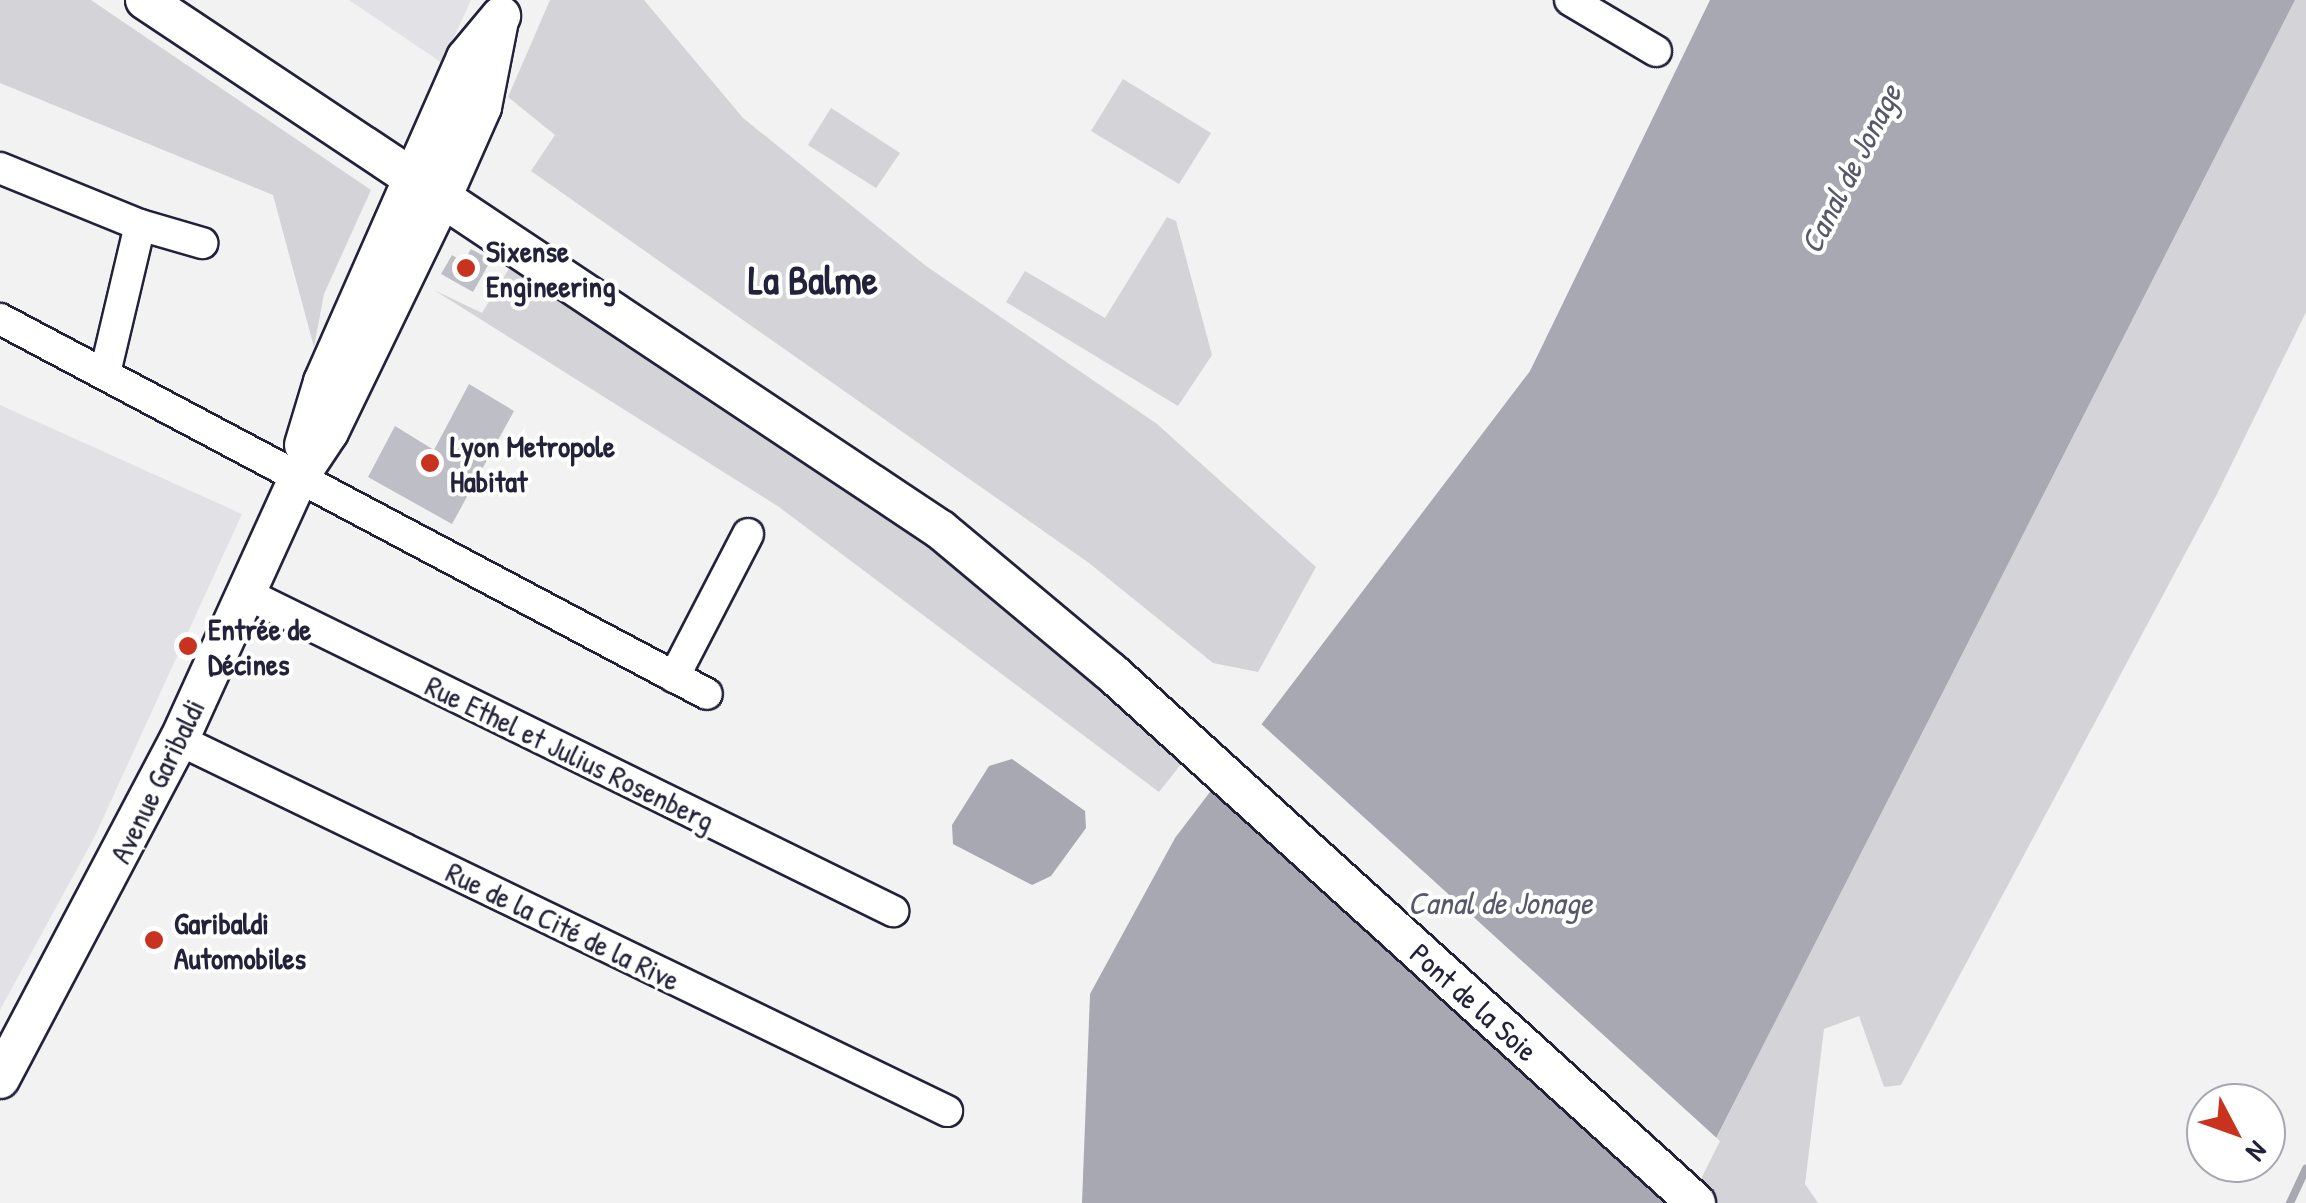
<!DOCTYPE html>
<html>
<head>
<meta charset="utf-8">
<style>
	body { margin:0 }
	#map { position:relative; width:2306px; height:1203px; overflow:hidden; background:#f2f2f3; font-family:"Patrick Hand",sans-serif }
	div>[style] { position:absolute }
	.built>* { inset:0; background:#e2e2e6 }
	.green>* { inset:0; background:#d3d3d8 }
	.water>* { inset:0; background:#a8a8b2 }
	.pier>* { inset:0; background:#f2f2f3 }
	.stream>* { height:8px; margin:-4px; padding:0 4px; transform-origin:4px; border-radius:4px; background:#a8a8b2 }
	.building>* { inset:0; background:#bebec6 }
	.roads { filter:drop-shadow(2px 0 #22223b) drop-shadow(-2px 0 #22223b) drop-shadow(0 2px #22223b) drop-shadow(0 -2px #22223b) }
	.minor>* { height:30px; margin:-15px; padding:0 15px; transform-origin:15px; border-radius:15px; background:#fff }
	.major>* { height:38px; margin:-19px; padding:0 19px; transform-origin:19px; border-radius:19px; background:#fff }
	.dots>* { width:28px; height:28px; translate:-50% -50%; box-sizing:border-box; border:5px solid #fff; border-radius:50% }
	span { translate:-50% -50%; white-space:nowrap; text-align:center; line-height:1.15; -webkit-text-stroke:8px #fff; paint-order:stroke }
	.poi-label { font-size:30px; color:#22223b; font-weight:700 }
	.left { translate:0 -50%; text-align:left }
	.street-label { font-size:30px; color:#22223b }
	.water-label { font-size:32px; color:#58586b; font-style:italic }
	.district-label { font-size:40px; color:#22223b; font-weight:700 }
	.north { position:absolute; left:2186px; top:1083px; width:100px; height:100px; box-sizing:border-box; background:#fff; border:2px solid #a7a7b1; border-radius:50%; rotate:131deg; font-size:28px; font-weight:700; line-height:40px; text-align:center; color:#22223b }
	.north::after { content:''; display:block; margin:auto; width:35px; height:45px; background:#c8321e; clip-path:polygon(50% 0,100% 100%,50% 72%,0 100%) }
</style>
</head>
<body>
<div id="map">
	<div class="built">
		<div style="clip-path:polygon(349px 0,471px 0,442px 63px)"></div>
		<div style="clip-path:polygon(0 405px,242px 514px,94px 838px,0 1010px)"></div>
	</div>
	<div class="green">
		<div style="clip-path:polygon(0 0,91px 0,371px 190px,324px 294px,314px 347px,273px 195px,0 83px)"></div>
		<div style="clip-path:polygon(550px 0,644px 0,743px 118px,926px 266px,1157px 424px,1316px 567px,1258px 672px,1213px 663px,1089px 563px,531px 171px,555px 135px,508px 97px)"></div>
		<div style="clip-path:polygon(2295px 0,2306px 0,2306px 312px,2216px 496px,1901px 1085px,1884px 1087px,1859px 1016px,1824px 1029px,1805px 1184px,1818px 1203px,1683px 1203px)"></div>
		<div style="clip-path:polygon(1123px 79px,1211px 133px,1179px 184px,1091px 131px)"></div>
		<div style="clip-path:polygon(831px 108px,900px 153px,876px 188px,808px 145px)"></div>
		<div style="clip-path:polygon(1167px 217px,1176px 221px,1212px 355px,1178px 406px,1006px 302px,1025px 271px,1105px 318px)"></div>
		<div style="clip-path:polygon(513px 262px,994px 591px,1157px 728px,1151px 735px,1182px 763px,1159px 792px,779px 507px,434px 290px,482px 313px)"></div>
	</div>
	<div class="water">
		<div style="clip-path:polygon(1710px 0,2295px 0,1683px 1203px,1082px 1203px,1090px 994px,1175px 838px,1530px 371px)"></div>
		<div style="clip-path:polygon(1012px 759px,1085px 811px,1086px 828px,1051px 876px,1032px 885px,953px 844px,952px 825px,989px 766px)"></div>
	</div>
	<div class="pier">
		<div style="clip-path:polygon(1258px 721px,1720px 1141px,1689px 1203px,1664px 1203px,1207px 787px)"></div>
	</div>
	<div class="stream">
		<div style="left:2290px;top:1203px;width:38px;rotate:-65deg"></div>
	</div>
	<div class="building">
		<div style="clip-path:polygon(471px 249px,491px 260px,473px 292px,441px 274px,452px 255px,463px 262px)"></div>
		<div style="clip-path:polygon(469px 384px,514px 411px,452px 524px,368px 477px,395px 426px,434px 450px)"></div>
	</div>
	<div class="roads">
		<div class="minor">
			<div style="left:1570px;top:0;width:100px;rotate:30.7deg"></div>
			<div style="left:0;top:168px;width:151px;rotate:22.2deg"></div>
			<div style="left:140px;top:225px;width:152px;rotate:103.3deg"></div>
			<div style="left:140px;top:225px;width:65px;rotate:16.2deg"></div>
			<div style="left:0;top:319px;width:800px;rotate:27.94deg"></div>
			<div style="left:247px;top:594px;width:720px;rotate:26.14deg"></div>
			<div style="left:674px;top:677px;width:161px;rotate:-62.6deg"></div>
			<div style="left:179px;top:740px;width:853px;rotate:25.78deg"></div>
		</div>
		<div class="major">
			<div style="left:145px;top:0;width:956px;rotate:33.66deg"></div>
			<div style="left:941px;top:530px;width:222px;rotate:39.9deg"></div>
			<div style="left:1111px;top:672px;width:790px;rotate:42.23deg"></div>
			<div style="left:304px;top:445px;width:66px;rotate:-73.2deg"></div>
			<div style="left:323px;top:382px;width:354px;rotate:-66.2deg"></div>
			<div style="left:466px;top:58px;width:55px;rotate:-50.2deg"></div>
			<div style="left:0;top:1079px;width:383px;rotate:-62.2deg"></div>
			<div style="left:179px;top:740px;width:289px;rotate:-65.5deg"></div>
			<div style="left:299px;top:477px;width:54px;rotate:-56.3deg"></div>
			<div style="left:329px;top:432px;width:255px;rotate:-64.2deg"></div>
			<div style="left:440px;top:202px;width:104px;rotate:-66.1deg"></div>
			<div style="left:482px;top:107px;width:89px;rotate:-78.9deg"></div>
		</div>
	</div>
	<div class="dots">
		<div style="left:466px;top:268px;background:#c8321e"></div>
		<div style="left:430px;top:463px;background:#c8321e"></div>
		<div style="left:188px;top:646px;background:#c8321e"></div>
		<div style="left:154px;top:940px;background:#c8321e"></div>
	</div>
	<div class="poi-label">
		<span class="left" style="left:486px;top:268px">Sixense<br>Engineering</span>
		<span class="left" style="left:450px;top:463px">Lyon Metropole<br>Habitat</span>
		<span class="left" style="left:208px;top:646px">Entrée de<br>Décines</span>
		<span class="left" style="left:174px;top:940px">Garibaldi<br>Automobiles</span>
	</div>
	<div class="street-label">
		<span style="left:570px;top:753px;rotate:26deg">Rue Ethel et Julius Rosenberg</span>
		<span style="left:157px;top:781px;rotate:-64deg">Avenue Garibaldi</span>
		<span style="left:563px;top:926px;rotate:26deg">Rue de la Cité de la Rive</span>
		<span style="left:1474px;top:1002px;rotate:42deg">Pont de la Soie</span>
	</div>
	<div class="water-label">
		<span style="left:1851px;top:169px;rotate:-63deg">Canal de Jonage</span>
		<span style="left:1500px;top:903px">Canal de Jonage</span>
	</div>
	<div class="district-label">
		<span style="left:813px;top:279px">La Balme</span>
	</div>
	<div class="north">N</div>
</div>
</body>
</html>
